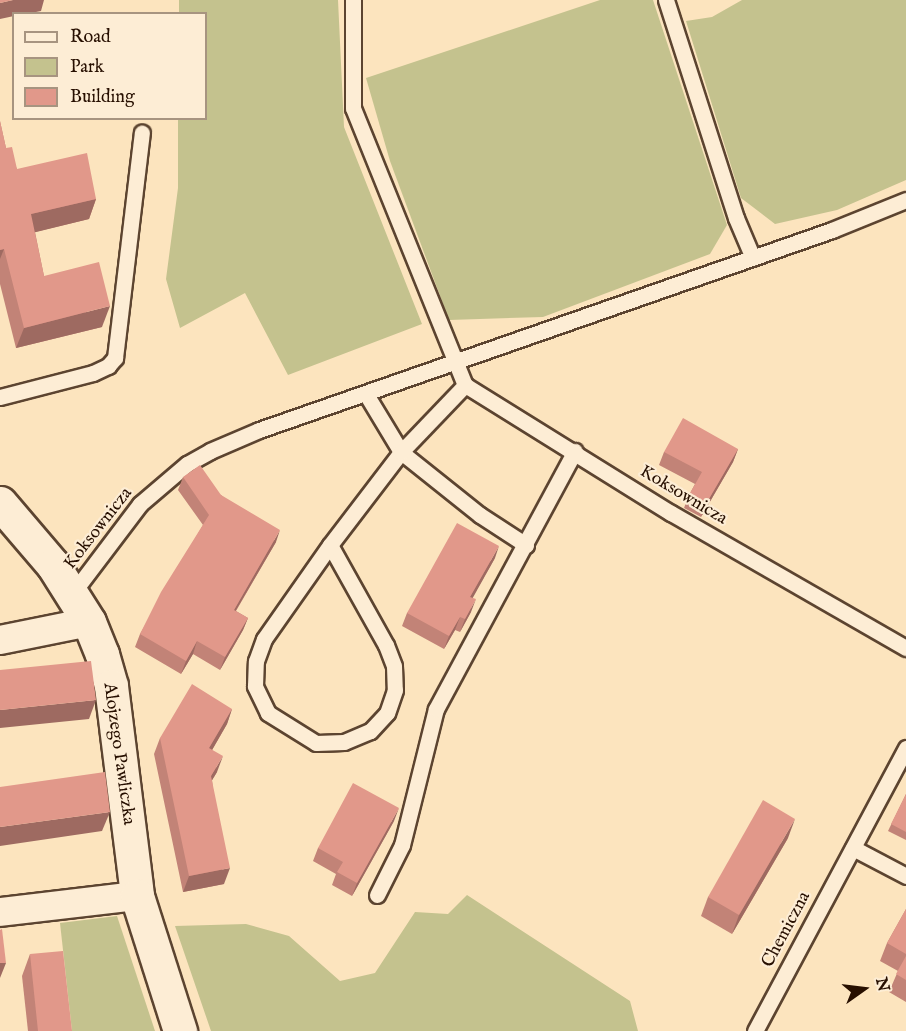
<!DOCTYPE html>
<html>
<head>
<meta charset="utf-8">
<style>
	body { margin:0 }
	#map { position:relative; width:906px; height:1031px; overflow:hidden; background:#fce4be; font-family:"IM FELL English",serif }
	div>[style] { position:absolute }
	.green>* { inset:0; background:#c4c28e }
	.roads { filter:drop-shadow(2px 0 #5c4430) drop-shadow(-2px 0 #5c4430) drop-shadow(0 2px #5c4430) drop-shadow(0 -2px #5c4430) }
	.service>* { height:15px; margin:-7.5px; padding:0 7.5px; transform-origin:7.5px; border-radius:7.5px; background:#fdedd5 }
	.minor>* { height:28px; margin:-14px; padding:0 14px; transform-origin:14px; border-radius:14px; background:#fdedd5 }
	.tertiary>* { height:33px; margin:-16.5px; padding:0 16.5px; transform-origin:16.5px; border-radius:16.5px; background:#fdedd5 }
	.wall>* { inset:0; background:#c28377 }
	.shaded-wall>* { inset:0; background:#9e6a61 }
	.building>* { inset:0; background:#e1988a }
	span { translate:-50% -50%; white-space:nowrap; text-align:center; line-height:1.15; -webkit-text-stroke:4.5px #fdedd5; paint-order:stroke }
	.street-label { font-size:18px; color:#270f00 }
	.legend { position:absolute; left:12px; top:12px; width:195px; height:108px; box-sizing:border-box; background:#fdedd5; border:2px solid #a79480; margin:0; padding:8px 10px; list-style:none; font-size:18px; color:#270f00 }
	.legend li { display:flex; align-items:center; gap:12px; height:30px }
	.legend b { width:30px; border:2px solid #a79480 }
	.north { position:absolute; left:834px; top:959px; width:60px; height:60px; -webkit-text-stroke:4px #fdedd5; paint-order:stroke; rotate:76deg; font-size:16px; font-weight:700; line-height:24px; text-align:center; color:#270f00 }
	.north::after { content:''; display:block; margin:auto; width:21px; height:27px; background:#270f00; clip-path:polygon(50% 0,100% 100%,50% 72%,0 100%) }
</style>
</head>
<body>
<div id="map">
	<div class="green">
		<div style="clip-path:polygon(179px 0,338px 0,344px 127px,422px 324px,288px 375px,245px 293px,180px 328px,166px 279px,178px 188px,178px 119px,206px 118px,206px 14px,179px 13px)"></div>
		<div style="clip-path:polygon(600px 0,653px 0,727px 225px,710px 254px,543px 317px,449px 320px,390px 161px,366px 78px)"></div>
		<div style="clip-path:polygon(742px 0,906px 0,906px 180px,837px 210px,775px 224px,741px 198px,686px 21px,712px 17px)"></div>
		<div style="clip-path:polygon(467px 895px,630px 1001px,638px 1031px,211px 1031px,175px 926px,246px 924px,289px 936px,340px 981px,375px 973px,415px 912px,448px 914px)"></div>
		<div style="clip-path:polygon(117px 916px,155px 1031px,72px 1031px,60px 923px)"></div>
	</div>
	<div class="roads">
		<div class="service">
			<div style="left:353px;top:0;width:108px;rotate:90deg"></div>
			<div style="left:353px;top:108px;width:299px;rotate:68deg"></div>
			<div style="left:465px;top:385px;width:243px;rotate:31.9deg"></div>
			<div style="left:671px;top:513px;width:271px;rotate:29.9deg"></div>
			<div style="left:666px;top:0;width:229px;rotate:72.2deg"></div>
			<div style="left:736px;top:218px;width:43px;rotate:67deg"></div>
			<div style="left:366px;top:394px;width:68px;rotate:58.9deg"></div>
			<div style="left:401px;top:452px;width:101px;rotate:38.6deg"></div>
			<div style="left:480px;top:515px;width:55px;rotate:33.1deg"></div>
			<div style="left:0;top:397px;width:96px;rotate:-14.5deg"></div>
			<div style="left:93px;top:373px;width:17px;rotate:-25deg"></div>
			<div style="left:108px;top:366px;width:11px;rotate:-49deg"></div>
			<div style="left:115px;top:358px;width:227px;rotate:-83.2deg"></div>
			<div style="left:330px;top:545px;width:115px;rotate:60.8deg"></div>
			<div style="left:386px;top:645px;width:22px;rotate:69deg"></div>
			<div style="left:394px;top:666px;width:24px;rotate:88deg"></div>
			<div style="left:395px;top:690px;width:24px;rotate:109deg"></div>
			<div style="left:387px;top:713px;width:25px;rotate:133deg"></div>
			<div style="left:370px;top:731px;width:28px;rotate:157deg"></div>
			<div style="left:344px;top:742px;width:28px;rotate:178deg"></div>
			<div style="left:316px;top:743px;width:57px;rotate:-148deg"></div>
			<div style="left:268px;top:713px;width:30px;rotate:-116deg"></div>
			<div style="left:255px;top:686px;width:25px;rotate:-88deg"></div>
			<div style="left:256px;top:661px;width:23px;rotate:-70deg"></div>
			<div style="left:264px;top:639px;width:115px;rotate:-54.9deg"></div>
			<div style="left:330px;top:545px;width:117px;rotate:-52.6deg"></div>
			<div style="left:401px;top:452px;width:93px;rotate:-46.3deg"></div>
			<div style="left:72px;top:594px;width:113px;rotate:-52.9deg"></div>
			<div style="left:140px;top:504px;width:62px;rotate:-40.4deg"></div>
			<div style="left:187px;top:464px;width:26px;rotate:-29deg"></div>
			<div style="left:210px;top:451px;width:53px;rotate:-23.2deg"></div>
			<div style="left:259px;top:430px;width:607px;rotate:-19.24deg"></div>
			<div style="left:832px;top:230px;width:80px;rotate:-22.1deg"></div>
			<div style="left:853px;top:848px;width:60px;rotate:27.8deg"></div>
			<div style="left:377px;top:895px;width:56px;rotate:-63.4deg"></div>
			<div style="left:402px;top:845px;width:140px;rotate:-76deg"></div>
			<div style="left:436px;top:709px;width:293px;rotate:-61.7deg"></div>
			<div style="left:755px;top:1031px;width:321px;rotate:-61.9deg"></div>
		</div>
		<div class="minor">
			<div style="left:0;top:640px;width:91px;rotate:-11.4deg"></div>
			<div style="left:0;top:912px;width:138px;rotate:-6.7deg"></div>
		</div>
		<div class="tertiary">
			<div style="left:0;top:503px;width:82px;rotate:49.5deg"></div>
			<div style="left:53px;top:565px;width:67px;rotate:57.7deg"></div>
			<div style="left:89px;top:622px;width:35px;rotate:68deg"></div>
			<div style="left:102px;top:654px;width:33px;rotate:74deg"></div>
			<div style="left:111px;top:686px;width:212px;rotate:82.9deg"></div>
			<div style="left:137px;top:896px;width:142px;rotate:72.3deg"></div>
		</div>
	</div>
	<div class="wall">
		<div style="clip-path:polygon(0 121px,6px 148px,17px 169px,96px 199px,89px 219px,35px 232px,44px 276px,102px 327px,16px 348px,0 284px)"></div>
		<div style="clip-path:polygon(738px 449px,733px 462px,701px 517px,684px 508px,689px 495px,695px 484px,659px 465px,664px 452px)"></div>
		<div style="clip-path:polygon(183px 477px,221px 495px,276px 542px,236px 611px,248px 618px,243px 630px,220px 670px,193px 654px,181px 674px,135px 647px,140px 634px,203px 525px,178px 490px)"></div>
		<div style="clip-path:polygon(495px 558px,472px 598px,471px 612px,460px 632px,455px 630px,444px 649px,402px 626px,407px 613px)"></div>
		<div style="clip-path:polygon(232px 709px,227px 724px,212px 750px,217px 772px,212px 780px,224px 884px,183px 892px,154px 754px,160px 738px)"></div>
		<div style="clip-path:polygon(906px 794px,906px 840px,888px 831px)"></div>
		<div style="clip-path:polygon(394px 821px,352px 896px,332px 885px,336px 874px,313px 861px,318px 848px)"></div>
		<div style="clip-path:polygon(788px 838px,732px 934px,701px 916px,708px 897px)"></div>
		<div style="clip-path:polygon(906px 909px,906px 1002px,889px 992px,898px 971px,880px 961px,887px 943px)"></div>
		<div style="clip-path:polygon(30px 954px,72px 1031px,28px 1031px,22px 976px)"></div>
	</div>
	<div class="shaded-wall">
		<div style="clip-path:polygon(13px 0,44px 0,41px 11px,26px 14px,14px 14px,14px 16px,0 19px,0 3px)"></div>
		<div style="clip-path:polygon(96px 199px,89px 219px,24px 235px,31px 214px)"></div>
		<div style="clip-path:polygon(4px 249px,0 259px,0 250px)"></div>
		<div style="clip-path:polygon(110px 306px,102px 327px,16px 348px,24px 328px)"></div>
		<div style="clip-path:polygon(738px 449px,733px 462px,701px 517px,706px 504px)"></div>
		<div style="clip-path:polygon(280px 530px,276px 542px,229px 622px,234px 610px)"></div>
		<div style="clip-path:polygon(499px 546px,495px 558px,466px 610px,470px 597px)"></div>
		<div style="clip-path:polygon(476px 599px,471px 612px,460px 632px,465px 619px)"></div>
		<div style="clip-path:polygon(460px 617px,455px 630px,444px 649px,449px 636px)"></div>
		<div style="clip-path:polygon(248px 618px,243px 630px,220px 670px,225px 657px)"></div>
		<div style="clip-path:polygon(197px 641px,193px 654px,181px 674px,186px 661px)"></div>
		<div style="clip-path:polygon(96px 700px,89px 719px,0 728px,0 710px)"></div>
		<div style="clip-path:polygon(232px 709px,227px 724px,204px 764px,209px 748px)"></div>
		<div style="clip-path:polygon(223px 756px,217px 772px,205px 792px,211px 776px)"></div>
		<div style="clip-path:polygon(399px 808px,394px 821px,352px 896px,357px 883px)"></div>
		<div style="clip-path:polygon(110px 812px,102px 831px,0 846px,0 827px)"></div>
		<div style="clip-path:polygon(795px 819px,788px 838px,732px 934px,739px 915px)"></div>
		<div style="clip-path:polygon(230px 868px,224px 884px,183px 892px,189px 876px)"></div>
		<div style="clip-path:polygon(0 963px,6px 963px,0 978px)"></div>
	</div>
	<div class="building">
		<div style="clip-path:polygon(0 0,13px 0,0 3px)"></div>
		<div style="clip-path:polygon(0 121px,6px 148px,12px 147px,17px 169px,87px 153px,96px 199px,31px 214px,44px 276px,99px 262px,110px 306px,24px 328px,4px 249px,0 250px)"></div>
		<div style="clip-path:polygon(683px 418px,738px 449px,706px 504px,689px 495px,702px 472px,664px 452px)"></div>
		<div style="clip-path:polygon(200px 465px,221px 495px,280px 530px,234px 610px,248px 618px,225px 657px,197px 641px,186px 661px,140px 634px,161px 592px,209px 515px,183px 477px)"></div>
		<div style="clip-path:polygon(457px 523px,499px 546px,470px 597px,476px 599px,465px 619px,460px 617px,449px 636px,407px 613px)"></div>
		<div style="clip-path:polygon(91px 661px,96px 700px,0 710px,0 670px)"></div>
		<div style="clip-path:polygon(192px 684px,232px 709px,209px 748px,223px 756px,211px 776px,230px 868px,189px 876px,160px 738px)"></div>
		<div style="clip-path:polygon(105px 772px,110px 812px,0 827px,0 787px)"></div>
		<div style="clip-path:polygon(353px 783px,399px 808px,357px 883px,337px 872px,343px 862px,318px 848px)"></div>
		<div style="clip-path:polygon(906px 794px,906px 832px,891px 824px)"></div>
		<div style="clip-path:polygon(763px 800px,795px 819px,739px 915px,708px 897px)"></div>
		<div style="clip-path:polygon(906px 909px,906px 954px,887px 943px)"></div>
		<div style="clip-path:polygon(2px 929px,6px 963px,0 963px,0 930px)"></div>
		<div style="clip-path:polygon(63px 951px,72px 1031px,38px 1031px,30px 954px)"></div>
		<div style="clip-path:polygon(906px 956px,906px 980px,896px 974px)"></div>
	</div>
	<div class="street-label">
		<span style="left:683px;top:496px;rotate:31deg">Koksownicza</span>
		<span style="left:99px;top:529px;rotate:-52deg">Koksownicza</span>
		<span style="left:118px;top:754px;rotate:82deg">Alojzego Pawliczka</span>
		<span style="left:787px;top:930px;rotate:-62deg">Chemiczna</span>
	</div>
	<ul class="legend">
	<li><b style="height:8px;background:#fdedd5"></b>Road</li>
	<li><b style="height:16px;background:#c4c28e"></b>Park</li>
	<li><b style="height:16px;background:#e1988a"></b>Building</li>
	</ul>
	<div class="north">N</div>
</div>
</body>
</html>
